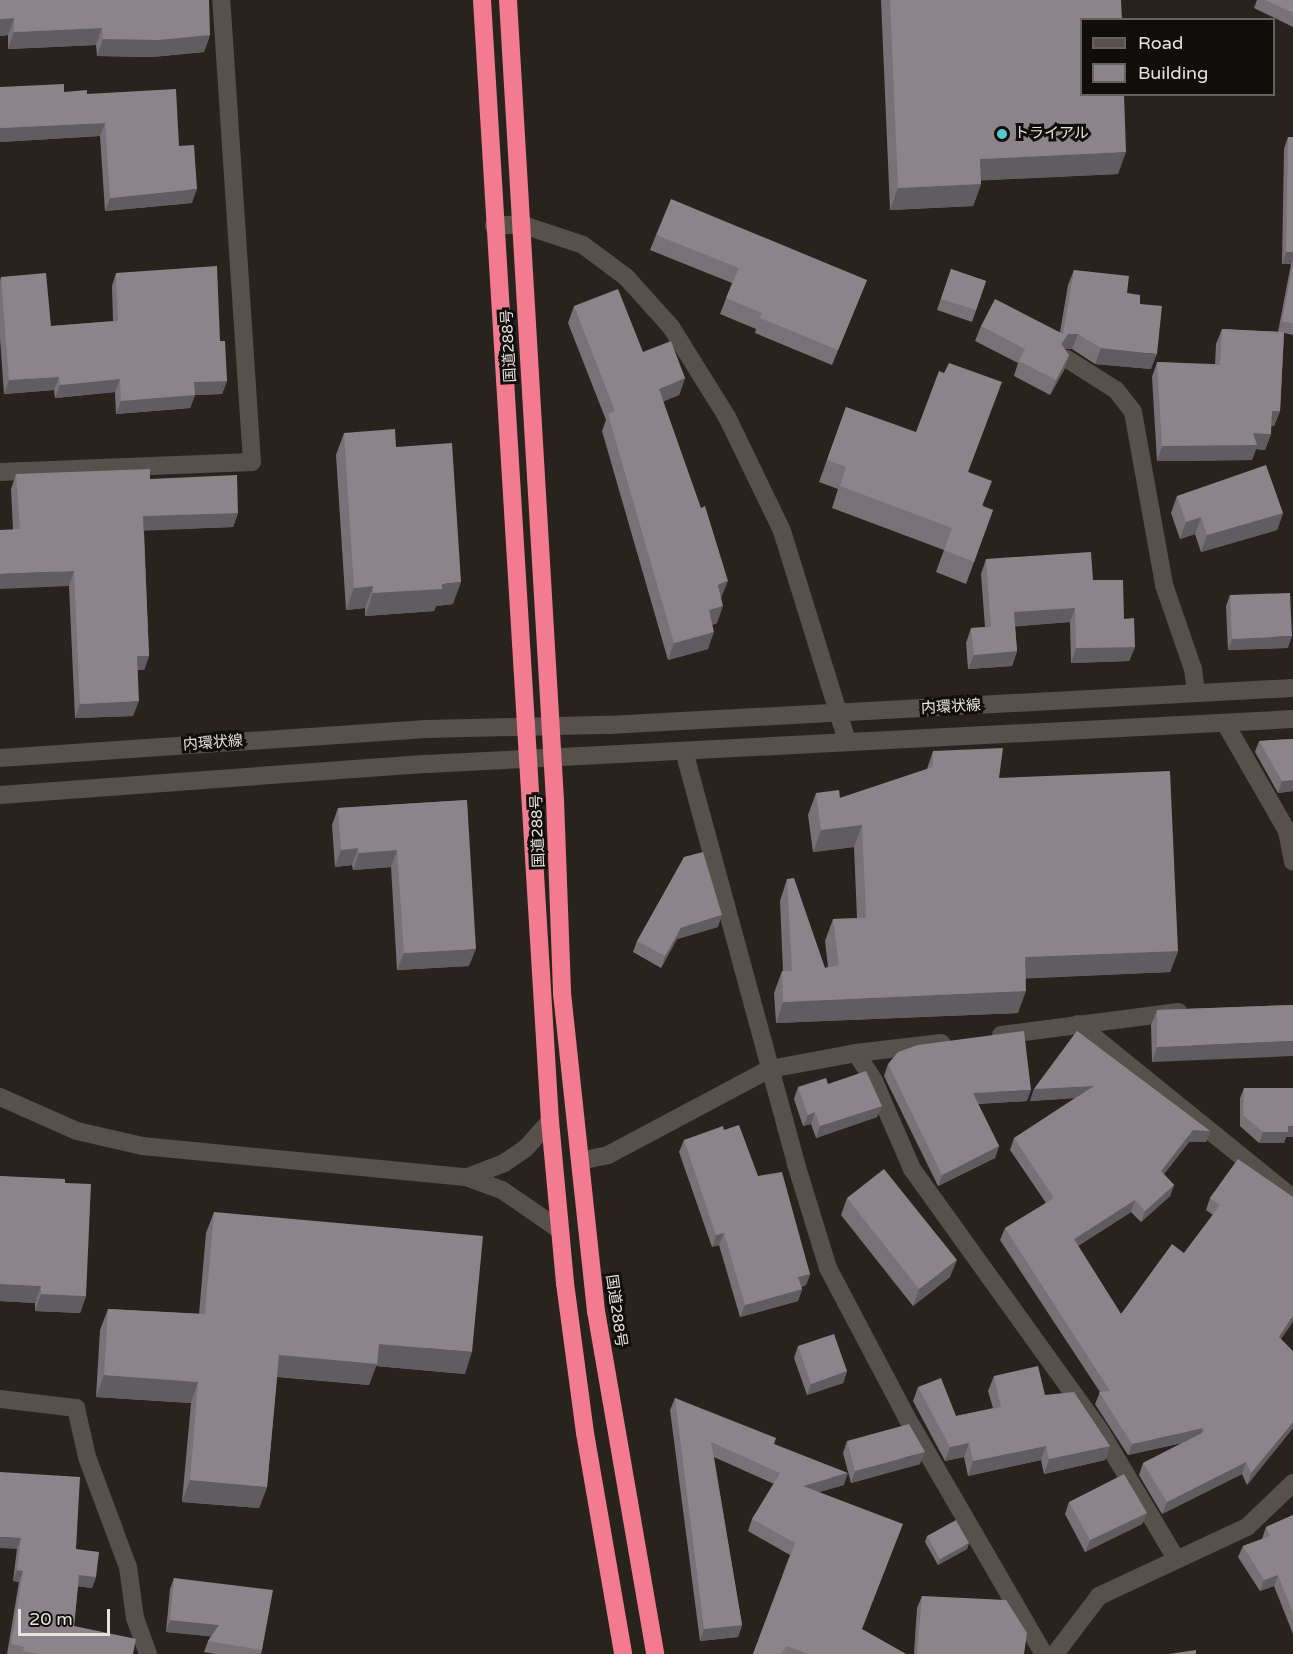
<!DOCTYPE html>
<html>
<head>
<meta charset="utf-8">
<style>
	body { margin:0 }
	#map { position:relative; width:1293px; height:1654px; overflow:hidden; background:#29231e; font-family:"Varela Round","Noto Sans JP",sans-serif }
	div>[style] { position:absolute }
	.street>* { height:18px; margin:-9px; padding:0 9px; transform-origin:9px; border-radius:9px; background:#58504b }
	.secondary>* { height:18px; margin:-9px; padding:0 9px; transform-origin:9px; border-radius:9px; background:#58504b }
	.highway>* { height:18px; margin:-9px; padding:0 9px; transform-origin:9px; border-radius:9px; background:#f37b8f }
	.wall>* { inset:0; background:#787278 }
	.shaded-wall>* { inset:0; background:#615c61 }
	.building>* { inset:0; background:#8b848b }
	.dots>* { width:16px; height:16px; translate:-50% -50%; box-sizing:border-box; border:3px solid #100d0b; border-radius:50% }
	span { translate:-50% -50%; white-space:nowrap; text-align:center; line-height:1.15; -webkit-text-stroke:6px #100d0b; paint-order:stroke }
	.poi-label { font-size:15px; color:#e7e2df }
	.left { translate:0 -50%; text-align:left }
	.street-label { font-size:15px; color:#e7e2df }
	.legend { position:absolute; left:1080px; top:18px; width:195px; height:78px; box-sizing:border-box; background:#100d0b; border:2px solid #666260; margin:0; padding:8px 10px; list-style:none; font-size:18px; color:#e7e2df }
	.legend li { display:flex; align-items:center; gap:12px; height:30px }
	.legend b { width:30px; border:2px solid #666260 }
	.scale { position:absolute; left:18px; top:1609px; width:92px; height:27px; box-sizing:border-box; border:3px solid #e7e2df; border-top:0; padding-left:8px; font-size:18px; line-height:21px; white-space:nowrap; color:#e7e2df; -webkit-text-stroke:4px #100d0b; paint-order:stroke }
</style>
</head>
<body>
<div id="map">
	<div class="street">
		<div style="left:494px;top:226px;width:26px;rotate:-4deg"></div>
		<div style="left:520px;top:224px;width:66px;rotate:18.4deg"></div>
		<div style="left:583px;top:245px;width:54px;rotate:36.7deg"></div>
		<div style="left:626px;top:277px;width:67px;rotate:48deg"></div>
		<div style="left:671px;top:327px;width:106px;rotate:58.1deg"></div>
		<div style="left:727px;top:417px;width:127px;rotate:64.2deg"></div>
		<div style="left:782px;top:531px;width:220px;rotate:72.8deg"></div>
		<div style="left:1067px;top:359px;width:58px;rotate:32.3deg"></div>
		<div style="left:1116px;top:390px;width:28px;rotate:52deg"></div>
		<div style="left:1133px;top:412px;width:176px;rotate:79.8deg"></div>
		<div style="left:1164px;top:585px;width:89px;rotate:71deg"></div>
		<div style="left:1193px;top:669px;width:24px;rotate:83deg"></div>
		<div style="left:0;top:472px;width:252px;rotate:-2.3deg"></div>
		<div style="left:252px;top:462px;width:463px;rotate:-93.8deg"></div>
		<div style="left:1225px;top:723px;width:125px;rotate:60.1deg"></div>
		<div style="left:1287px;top:831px;width:31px;rotate:79deg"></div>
		<div style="left:684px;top:751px;width:428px;rotate:74.8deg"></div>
		<div style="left:796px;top:1164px;width:109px;rotate:72.9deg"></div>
		<div style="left:828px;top:1268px;width:170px;rotate:62.2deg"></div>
		<div style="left:907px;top:1418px;width:273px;rotate:59.9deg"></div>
		<div style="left:1078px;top:1024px;width:277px;rotate:39deg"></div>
		<div style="left:1001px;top:1035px;width:179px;rotate:-7.4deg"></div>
		<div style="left:856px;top:1053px;width:33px;rotate:57deg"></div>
		<div style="left:874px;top:1081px;width:96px;rotate:66.6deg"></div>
		<div style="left:912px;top:1169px;width:320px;rotate:54.3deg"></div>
		<div style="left:1099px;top:1429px;width:149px;rotate:59.3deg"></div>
		<div style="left:0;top:1097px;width:84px;rotate:23.8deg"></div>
		<div style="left:77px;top:1131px;width:67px;rotate:13deg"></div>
		<div style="left:142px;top:1146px;width:325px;rotate:5.5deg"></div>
		<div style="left:466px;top:1177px;width:38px;rotate:20deg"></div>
		<div style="left:502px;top:1190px;width:70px;rotate:34.6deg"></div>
		<div style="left:580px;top:1161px;width:29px;rotate:-12deg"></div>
		<div style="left:608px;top:1155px;width:183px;rotate:-28deg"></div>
		<div style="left:770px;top:1069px;width:87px;rotate:-10.5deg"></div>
		<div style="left:856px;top:1053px;width:86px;rotate:-6.7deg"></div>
		<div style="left:468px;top:1177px;width:39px;rotate:-21deg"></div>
		<div style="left:504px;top:1163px;width:25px;rotate:-34deg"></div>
		<div style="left:525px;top:1149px;width:38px;rotate:-48deg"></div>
		<div style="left:0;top:1399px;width:77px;rotate:6.8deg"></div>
		<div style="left:76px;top:1408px;width:50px;rotate:77.3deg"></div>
		<div style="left:87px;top:1457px;width:117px;rotate:69.6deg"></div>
		<div style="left:128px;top:1567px;width:51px;rotate:82.2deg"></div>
		<div style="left:135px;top:1618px;width:38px;rotate:70deg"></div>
		<div style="left:1055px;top:1654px;width:73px;rotate:-52.8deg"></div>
		<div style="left:1099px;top:1596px;width:163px;rotate:-25deg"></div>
		<div style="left:1247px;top:1527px;width:64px;rotate:-43.7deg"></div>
	</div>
	<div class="secondary">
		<div style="left:0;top:758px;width:427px;rotate:-3.9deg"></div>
		<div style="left:426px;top:729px;width:183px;rotate:-1.3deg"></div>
		<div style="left:609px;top:725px;width:685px;rotate:-3.1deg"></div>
		<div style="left:0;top:795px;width:428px;rotate:-4.2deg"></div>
		<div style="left:427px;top:764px;width:867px;rotate:-2.97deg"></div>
	</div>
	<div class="highway">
		<div style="left:482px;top:0;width:1123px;rotate:86.53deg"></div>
		<div style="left:550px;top:1121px;width:163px;rotate:84.7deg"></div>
		<div style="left:565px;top:1283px;width:151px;rotate:82.4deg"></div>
		<div style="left:585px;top:1433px;width:224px;rotate:80.2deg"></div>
		<div style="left:508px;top:0;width:801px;rotate:86.64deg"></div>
		<div style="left:555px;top:800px;width:193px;rotate:87.9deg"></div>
		<div style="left:562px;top:993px;width:320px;rotate:83.9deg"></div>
		<div style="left:596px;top:1311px;width:348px;rotate:80.2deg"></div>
	</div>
	<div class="wall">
		<div style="clip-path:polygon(0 0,210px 35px,204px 52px,152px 57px,97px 56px,96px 45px,8px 49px,8px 35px,0 36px)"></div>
		<div style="clip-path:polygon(881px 0,1121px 0,1118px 174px,981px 180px,981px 184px,973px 206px,890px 210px)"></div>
		<div style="clip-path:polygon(1257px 0,1293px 0,1293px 27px,1254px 8px)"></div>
		<div style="clip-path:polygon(0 87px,87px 94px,179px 146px,192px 203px,105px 211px,100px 136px,0 142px)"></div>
		<div style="clip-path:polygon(1288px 137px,1293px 137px,1293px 335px,1284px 333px,1280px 411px,1274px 426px,1271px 426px,1271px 434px,1265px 450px,1256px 449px,1252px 460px,1157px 461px,1152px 377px,1157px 362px,1215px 364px,1216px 344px,1222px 329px,1278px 332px,1291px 264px,1282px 264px,1284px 149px)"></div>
		<div style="clip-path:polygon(656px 235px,867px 280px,832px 365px,755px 333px,756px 329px,720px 314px,732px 283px,650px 250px)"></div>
		<div style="clip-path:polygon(951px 269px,986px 281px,972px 322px,937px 310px)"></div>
		<div style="clip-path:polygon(1074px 270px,1127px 293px,1140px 304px,1151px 369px,1095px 364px,1072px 349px,1065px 349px,1069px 355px,1064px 370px,1050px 395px,1014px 376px,1018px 363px,975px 341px,981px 326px,1060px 332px,1068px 285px)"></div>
		<div style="clip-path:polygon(116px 273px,220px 341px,227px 381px,222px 394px,195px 395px,190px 408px,116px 414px,115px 392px,55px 398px,54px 390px,4px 394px,0 338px,0 281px,1px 277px,51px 326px,113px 321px,112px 286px)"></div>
		<div style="clip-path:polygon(574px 306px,643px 352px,685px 378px,679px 395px,663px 401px,721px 598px,717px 623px,712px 625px,708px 649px,668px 660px,602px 431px,606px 420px,568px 323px)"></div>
		<div style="clip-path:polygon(846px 407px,969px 472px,983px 506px,993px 510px,966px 584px,936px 572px,944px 550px,832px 508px,838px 489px,819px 482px)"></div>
		<div style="clip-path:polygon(344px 433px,396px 447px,453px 604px,436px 606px,434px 611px,365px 616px,365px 608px,346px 610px,336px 455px)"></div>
		<div style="clip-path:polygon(16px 474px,150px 479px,238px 513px,233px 527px,144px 530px,149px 656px,144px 670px,137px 670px,133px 716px,75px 718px,69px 586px,13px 530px,11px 489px)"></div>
		<div style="clip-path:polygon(1177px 496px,1283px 513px,1277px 530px,1201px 552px,1195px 534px,1180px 539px,1171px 513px)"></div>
		<div style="clip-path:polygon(986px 559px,1093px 580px,1124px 619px,1135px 647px,1129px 661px,1071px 663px,1070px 622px,1015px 626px,1017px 651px,1012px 666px,968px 669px,966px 643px,971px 628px,985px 627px,981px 574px)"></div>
		<div style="clip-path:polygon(1230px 595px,1288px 648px,1228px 650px,1226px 606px)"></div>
		<div style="clip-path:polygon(1293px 739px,1293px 791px,1278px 793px,1255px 752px,1259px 741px)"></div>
		<div style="clip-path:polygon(933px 751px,999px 778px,1178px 951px,1170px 972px,1026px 978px,1018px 1013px,776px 1023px,774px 993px,782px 971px,783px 971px,780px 901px,787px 879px,825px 968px,828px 967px,825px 941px,833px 919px,857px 918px,854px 847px,813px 852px,808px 815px,816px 793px,840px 798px,927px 769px)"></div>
		<div style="clip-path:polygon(467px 800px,469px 966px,397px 970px,391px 867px,353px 870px,352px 865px,335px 867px,332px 825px,338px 808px)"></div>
		<div style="clip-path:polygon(718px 927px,677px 939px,661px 968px,633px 952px,637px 941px)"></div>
		<div style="clip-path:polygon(1293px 1005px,1152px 1062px,1151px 1025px,1157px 1010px)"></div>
		<div style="clip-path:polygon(1077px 1031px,1210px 1131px,1206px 1142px,1189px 1142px,1164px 1174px,1174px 1185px,1170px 1196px,1141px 1222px,1131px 1212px,1078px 1246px,1121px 1314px,1184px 1253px,1213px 1215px,1206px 1210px,1210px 1198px,1238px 1159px,1281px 1339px,1293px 1428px,1247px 1485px,1242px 1474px,1162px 1514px,1139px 1475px,1143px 1463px,1182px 1443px,1128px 1455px,1095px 1404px,1100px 1392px,1000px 1240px,1005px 1228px,1046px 1203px,1010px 1150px,1014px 1138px,1075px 1098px,1030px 1101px,1034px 1089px)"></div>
		<div style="clip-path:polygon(888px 1064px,1027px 1101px,978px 1104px,999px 1146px,995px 1158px,938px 1186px,884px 1076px)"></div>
		<div style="clip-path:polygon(828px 1084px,882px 1106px,877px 1117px,816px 1138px,811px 1124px,803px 1126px,794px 1099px,798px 1087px)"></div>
		<div style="clip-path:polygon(1244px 1088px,1293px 1088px,1293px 1137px,1286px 1137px,1284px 1143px,1259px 1143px,1240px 1126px,1240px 1098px)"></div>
		<div style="clip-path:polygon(724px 1130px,810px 1274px,806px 1285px,801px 1287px,802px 1289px,798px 1301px,740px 1317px,719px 1245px,712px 1247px,679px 1152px,684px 1140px)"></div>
		<div style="clip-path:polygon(0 1176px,65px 1183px,86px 1296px,80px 1313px,35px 1311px,35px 1303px,0 1301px)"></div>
		<div style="clip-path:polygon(847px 1198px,950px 1277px,913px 1306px,841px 1215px)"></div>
		<div style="clip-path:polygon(214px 1212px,465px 1374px,376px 1366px,369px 1385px,277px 1377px,267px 1487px,259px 1508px,182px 1502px,191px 1403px,96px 1397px,100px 1330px,108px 1309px,199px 1314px,206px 1233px)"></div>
		<div style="clip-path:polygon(798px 1346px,847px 1371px,843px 1383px,807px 1395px,794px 1358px)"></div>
		<div style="clip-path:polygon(994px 1376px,1045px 1395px,1110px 1446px,1105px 1460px,1044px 1474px,1041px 1460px,968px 1476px,964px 1457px,945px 1461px,913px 1401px,918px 1387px,956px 1416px,993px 1408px,988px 1391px)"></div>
		<div style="clip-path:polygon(675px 1398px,774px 1444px,844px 1485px,819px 1492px,862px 1630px,906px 1654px,753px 1654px,790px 1555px,748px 1531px,752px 1519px,774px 1484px,714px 1457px,742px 1625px,738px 1637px,700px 1641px,670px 1410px)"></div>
		<div style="clip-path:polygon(847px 1441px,920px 1464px,851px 1483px,843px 1453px)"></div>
		<div style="clip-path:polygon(0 1472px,76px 1549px,96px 1577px,92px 1588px,78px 1586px,74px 1626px,133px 1654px,7px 1654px,19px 1582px,13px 1581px,17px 1549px)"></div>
		<div style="clip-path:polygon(1069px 1502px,1147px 1513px,1142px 1524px,1085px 1552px,1065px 1514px)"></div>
		<div style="clip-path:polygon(1293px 1515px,1293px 1634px,1274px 1586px,1260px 1591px,1238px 1557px,1243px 1546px,1262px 1539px,1266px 1527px)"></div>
		<div style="clip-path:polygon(927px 1536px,969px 1543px,967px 1549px,938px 1565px,925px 1542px)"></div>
		<div style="clip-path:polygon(174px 1578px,262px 1650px,261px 1654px,215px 1654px,204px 1652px,208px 1641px,211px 1636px,166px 1632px,170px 1589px)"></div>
		<div style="clip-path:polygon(922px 1596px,1024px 1654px,914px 1654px,917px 1608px)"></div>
	</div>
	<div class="shaded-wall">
		<div style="clip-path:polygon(14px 18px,8px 35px,0 36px,0 19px)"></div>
		<div style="clip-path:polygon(102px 28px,96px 45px,8px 49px,14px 32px)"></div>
		<div style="clip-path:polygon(210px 35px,204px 52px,152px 57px,97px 56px,103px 39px)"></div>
		<div style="clip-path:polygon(105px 123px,100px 136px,0 142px,0 128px)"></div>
		<div style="clip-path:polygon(1126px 152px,1118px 174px,972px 181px,980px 159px)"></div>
		<div style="clip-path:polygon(981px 184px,973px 206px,890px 210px,898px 188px)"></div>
		<div style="clip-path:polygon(197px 189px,192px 203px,105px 211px,110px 198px)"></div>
		<div style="clip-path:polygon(1286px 252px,1293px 252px,1293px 259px,1291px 264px,1282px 264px)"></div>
		<div style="clip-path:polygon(1068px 334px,1078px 334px,1072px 349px,1062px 349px,1061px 344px)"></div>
		<div style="clip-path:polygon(1101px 348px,1157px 354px,1151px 369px,1095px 364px)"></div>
		<div style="clip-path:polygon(1069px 355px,1064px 370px,1050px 395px,1056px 380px)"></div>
		<div style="clip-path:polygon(59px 377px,54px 390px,4px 394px,9px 380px)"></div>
		<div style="clip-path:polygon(685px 378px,679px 395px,653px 406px,659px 389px)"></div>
		<div style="clip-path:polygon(120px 379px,115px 392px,55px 398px,60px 385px)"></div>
		<div style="clip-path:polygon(227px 381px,222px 394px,195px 395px,190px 408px,116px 414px,121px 401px,194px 382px)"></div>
		<div style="clip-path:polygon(1272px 411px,1280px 411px,1274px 426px,1267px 426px)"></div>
		<div style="clip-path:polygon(1253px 433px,1271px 434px,1265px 450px,1256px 449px,1252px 460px,1157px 461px,1162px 446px)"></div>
		<div style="clip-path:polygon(238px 513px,233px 527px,138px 531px,143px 516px)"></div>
		<div style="clip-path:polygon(1283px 513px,1277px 530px,1201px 552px,1207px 535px)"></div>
		<div style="clip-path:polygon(1201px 517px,1195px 534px,1180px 539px,1186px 522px)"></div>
		<div style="clip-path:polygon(74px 571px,69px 586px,0 589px,0 574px)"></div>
		<div style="clip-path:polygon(728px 581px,721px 598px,718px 585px)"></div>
		<div style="clip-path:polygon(461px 582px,453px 604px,436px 606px,434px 611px,365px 616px,373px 593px,442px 584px)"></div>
		<div style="clip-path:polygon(373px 586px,365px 608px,346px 610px,354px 588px)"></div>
		<div style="clip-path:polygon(723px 606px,717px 623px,702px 627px,709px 610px)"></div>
		<div style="clip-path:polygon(1075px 608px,1070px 622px,1009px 627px,1014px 612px)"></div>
		<div style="clip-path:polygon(714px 632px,708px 649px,668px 660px,674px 643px)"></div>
		<div style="clip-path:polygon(1292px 636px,1288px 648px,1228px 650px,1232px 639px)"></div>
		<div style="clip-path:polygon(1135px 647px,1129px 661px,1071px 663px,1076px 648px)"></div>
		<div style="clip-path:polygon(1017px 651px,1012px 666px,968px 669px,974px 655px)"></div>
		<div style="clip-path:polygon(137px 656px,149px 656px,144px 670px,131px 670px)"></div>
		<div style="clip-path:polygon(139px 701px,133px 716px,75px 718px,80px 704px)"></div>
		<div style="clip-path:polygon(1293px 780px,1293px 791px,1278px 793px,1282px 781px)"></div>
		<div style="clip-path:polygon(862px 825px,854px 847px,813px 852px,821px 830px)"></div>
		<div style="clip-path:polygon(358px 848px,352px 865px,335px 867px,341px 850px)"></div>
		<div style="clip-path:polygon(397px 850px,391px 867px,353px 870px,359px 853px)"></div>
		<div style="clip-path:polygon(722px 915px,718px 927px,677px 939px,661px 968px,665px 956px,681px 928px)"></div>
		<div style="clip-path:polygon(476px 949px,469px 966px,397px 970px,404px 953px)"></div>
		<div style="clip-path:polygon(1178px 951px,1170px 972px,1017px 979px,1025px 957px)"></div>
		<div style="clip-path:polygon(1026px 991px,1018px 1013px,776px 1023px,783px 1002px)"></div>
		<div style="clip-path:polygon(1293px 1041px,1293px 1056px,1152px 1062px,1157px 1047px)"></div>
		<div style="clip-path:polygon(1094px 1086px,1090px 1097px,1030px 1101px,1034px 1089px)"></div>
		<div style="clip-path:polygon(1031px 1090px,1027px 1101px,969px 1104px,973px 1093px)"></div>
		<div style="clip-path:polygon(882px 1106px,877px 1117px,816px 1138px,820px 1126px)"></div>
		<div style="clip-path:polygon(815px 1112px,811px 1124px,803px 1126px,808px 1115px)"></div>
		<div style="clip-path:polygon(1288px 1126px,1293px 1126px,1293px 1137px,1286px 1137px,1284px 1143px,1259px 1143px,1263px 1132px)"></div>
		<div style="clip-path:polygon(1193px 1130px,1210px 1131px,1206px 1142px,1189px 1142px,1157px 1183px,1161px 1171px)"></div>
		<div style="clip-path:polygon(999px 1146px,995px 1158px,938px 1186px,942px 1175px)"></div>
		<div style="clip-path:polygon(1174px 1185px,1170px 1196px,1141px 1222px,1145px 1211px)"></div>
		<div style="clip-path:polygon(1135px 1200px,1131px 1212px,1070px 1251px,1074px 1239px)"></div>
		<div style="clip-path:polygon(724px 1233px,719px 1245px,712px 1247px,716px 1235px)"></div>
		<div style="clip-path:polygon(957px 1260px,950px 1277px,913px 1306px,919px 1289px)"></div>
		<div style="clip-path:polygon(810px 1274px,806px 1285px,794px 1288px,798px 1277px)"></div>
		<div style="clip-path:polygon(0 1284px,41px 1286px,35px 1303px,0 1301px)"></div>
		<div style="clip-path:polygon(802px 1289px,798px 1301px,740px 1317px,745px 1305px)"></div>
		<div style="clip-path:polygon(41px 1294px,86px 1296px,80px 1313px,35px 1311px)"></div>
		<div style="clip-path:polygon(1293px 1316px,1293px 1322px,1275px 1348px,1279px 1337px)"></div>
		<div style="clip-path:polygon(379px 1344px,472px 1352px,465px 1374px,376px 1366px,369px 1385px,271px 1376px,279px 1355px)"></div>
		<div style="clip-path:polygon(847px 1371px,843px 1383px,807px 1395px,811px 1384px)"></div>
		<div style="clip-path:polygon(104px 1375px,198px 1382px,191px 1403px,96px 1397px)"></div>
		<div style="clip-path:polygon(1293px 1422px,1293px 1428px,1247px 1485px,1251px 1473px)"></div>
		<div style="clip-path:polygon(1203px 1428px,1199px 1439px,1128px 1455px,1132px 1444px)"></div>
		<div style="clip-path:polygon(969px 1443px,964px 1457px,945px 1461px,950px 1447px)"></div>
		<div style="clip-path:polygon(1046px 1446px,1041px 1460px,968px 1476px,973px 1461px)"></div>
		<div style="clip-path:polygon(1110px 1446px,1105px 1460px,1044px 1474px,1049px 1459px)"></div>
		<div style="clip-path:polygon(925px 1452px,920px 1464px,851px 1483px,855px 1471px)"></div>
		<div style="clip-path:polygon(1246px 1462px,1242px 1474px,1162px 1514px,1167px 1502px)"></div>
		<div style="clip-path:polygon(848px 1473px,844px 1485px,799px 1498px,803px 1486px)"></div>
		<div style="clip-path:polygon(190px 1480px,267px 1487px,259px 1508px,182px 1502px)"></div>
		<div style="clip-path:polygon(1147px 1513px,1142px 1524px,1085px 1552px,1090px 1540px)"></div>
		<div style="clip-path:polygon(0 1537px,21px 1538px,17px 1549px,0 1548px)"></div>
		<div style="clip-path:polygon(969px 1543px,967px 1549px,938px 1565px,940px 1559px)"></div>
		<div style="clip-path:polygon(17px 1570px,23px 1571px,19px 1582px,13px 1581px)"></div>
		<div style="clip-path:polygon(79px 1575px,96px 1577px,92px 1588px,75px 1586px)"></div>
		<div style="clip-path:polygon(1278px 1575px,1274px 1586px,1260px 1591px,1264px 1580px)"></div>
		<div style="clip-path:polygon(170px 1620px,219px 1625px,215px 1637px,166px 1632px)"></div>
		<div style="clip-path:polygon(742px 1625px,738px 1637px,700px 1641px,704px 1629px)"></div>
	</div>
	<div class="building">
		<div style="clip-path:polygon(0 0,209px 0,210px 35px,158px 40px,103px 39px,102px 28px,14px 32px,14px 18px,0 19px)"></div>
		<div style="clip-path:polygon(890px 0,1121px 0,1122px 20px,1082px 20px,1082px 94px,1124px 94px,1126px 152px,980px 159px,981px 184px,898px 188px)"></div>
		<div style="clip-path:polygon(1265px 0,1293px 0,1293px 13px)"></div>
		<div style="clip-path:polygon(64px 84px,64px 92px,87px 90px,87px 94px,176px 89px,179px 146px,194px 145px,197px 189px,110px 198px,105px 123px,0 128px,0 87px)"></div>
		<div style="clip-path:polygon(1288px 137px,1293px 137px,1293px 252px,1286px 252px)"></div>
		<div style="clip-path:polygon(671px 199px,867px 280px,838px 350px,760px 318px,762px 313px,726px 298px,739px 268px,656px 235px)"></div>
		<div style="clip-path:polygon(1293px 264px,1293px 323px,1282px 321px)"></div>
		<div style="clip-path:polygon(217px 266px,220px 341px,225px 341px,227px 381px,194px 382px,195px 395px,121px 401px,120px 379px,60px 385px,59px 377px,9px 380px,1px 277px,46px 273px,51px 326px,118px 321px,116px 273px)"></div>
		<div style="clip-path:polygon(951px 269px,986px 281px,976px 310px,941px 299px)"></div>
		<div style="clip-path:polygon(1074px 270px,1129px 276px,1127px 293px,1140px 295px,1140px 304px,1162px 306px,1157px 354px,1101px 348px,1078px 334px,1068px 334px,1061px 344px,1069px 355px,1056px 380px,1019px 361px,1025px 349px,981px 326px,995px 299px,1063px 334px)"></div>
		<div style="clip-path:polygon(618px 289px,643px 352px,671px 341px,685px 378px,659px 389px,701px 508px,705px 506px,728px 581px,718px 585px,723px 606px,709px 610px,714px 632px,674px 643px,608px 414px,615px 411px,574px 306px)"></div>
		<div style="clip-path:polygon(1222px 329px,1284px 332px,1280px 411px,1272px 411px,1271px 434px,1253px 433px,1257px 445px,1162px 446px,1157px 362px,1220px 365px)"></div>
		<div style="clip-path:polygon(949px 363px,1002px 382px,968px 472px,992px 481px,982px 506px,993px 510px,974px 562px,944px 550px,952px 528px,840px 486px,846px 467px,827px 460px,846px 407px,916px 432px,939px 371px,944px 373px)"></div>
		<div style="clip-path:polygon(395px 429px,396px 447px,452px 443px,461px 582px,442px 584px,442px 589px,373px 593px,373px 586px,354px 588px,344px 433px)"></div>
		<div style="clip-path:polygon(1266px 465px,1283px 513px,1207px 535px,1201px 517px,1186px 522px,1177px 496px)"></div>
		<div style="clip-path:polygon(150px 469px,150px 479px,237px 475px,238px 513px,143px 516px,149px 656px,137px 656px,139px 701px,80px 704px,74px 571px,0 574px,0 530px,20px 529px,16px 474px)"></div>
		<div style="clip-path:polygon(1091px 552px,1093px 580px,1123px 580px,1124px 619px,1134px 618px,1135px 647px,1076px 648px,1075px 608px,1014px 612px,1017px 651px,974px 655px,971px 628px,991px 627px,986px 559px)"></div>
		<div style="clip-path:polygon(1290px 593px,1292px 636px,1232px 639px,1230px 595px)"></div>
		<div style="clip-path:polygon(1293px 739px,1293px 780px,1282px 781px,1259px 741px)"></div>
		<div style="clip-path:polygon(1003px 748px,999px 778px,1170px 771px,1178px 951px,1025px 957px,1026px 991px,783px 1002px,782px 971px,792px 971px,787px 879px,794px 878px,825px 968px,839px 965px,833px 919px,866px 918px,862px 825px,821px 830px,816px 793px,839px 790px,840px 798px,933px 767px,933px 751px)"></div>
		<div style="clip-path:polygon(467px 800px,476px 949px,404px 953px,397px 850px,359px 853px,358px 848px,341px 850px,338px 808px)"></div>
		<div style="clip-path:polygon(703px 852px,722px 915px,681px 928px,665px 956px,637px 941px,684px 857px)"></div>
		<div style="clip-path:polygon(1293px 1005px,1293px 1041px,1157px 1047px,1157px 1010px)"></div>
		<div style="clip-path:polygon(1024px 1031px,1031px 1090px,973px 1093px,999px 1146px,942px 1175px,888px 1064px,898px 1052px,918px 1045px)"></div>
		<div style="clip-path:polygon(1077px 1031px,1210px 1131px,1193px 1130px,1161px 1171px,1174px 1185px,1145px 1211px,1135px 1200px,1074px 1239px,1121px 1314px,1172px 1244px,1184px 1253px,1220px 1205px,1210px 1198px,1238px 1159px,1293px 1197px,1293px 1316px,1279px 1337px,1293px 1351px,1293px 1422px,1251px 1473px,1246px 1462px,1167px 1502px,1143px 1463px,1204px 1432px,1203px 1428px,1132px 1444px,1099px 1392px,1110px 1391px,1005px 1228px,1054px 1198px,1014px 1138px,1094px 1086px,1034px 1089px)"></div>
		<div style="clip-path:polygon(866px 1071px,882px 1106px,820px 1126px,815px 1112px,808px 1115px,798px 1087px,826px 1078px,828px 1084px)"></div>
		<div style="clip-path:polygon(1244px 1088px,1293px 1088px,1293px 1126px,1288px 1126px,1288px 1132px,1263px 1132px,1243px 1115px)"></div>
		<div style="clip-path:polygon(739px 1125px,758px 1176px,782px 1172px,810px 1274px,798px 1277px,802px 1289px,745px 1305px,724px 1233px,716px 1235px,684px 1140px,723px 1126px,724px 1130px)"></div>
		<div style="clip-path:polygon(884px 1169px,957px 1260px,919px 1289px,847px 1198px)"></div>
		<div style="clip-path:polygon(0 1176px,65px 1179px,65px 1183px,91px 1184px,86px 1296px,41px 1294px,41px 1286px,0 1284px)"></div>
		<div style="clip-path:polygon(214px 1212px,483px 1236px,472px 1352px,379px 1344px,377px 1364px,279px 1355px,267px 1487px,190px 1480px,198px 1382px,104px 1375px,108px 1309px,205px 1314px)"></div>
		<div style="clip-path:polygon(834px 1334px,847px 1371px,811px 1384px,798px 1346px)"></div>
		<div style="clip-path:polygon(1038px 1366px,1045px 1395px,1074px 1392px,1110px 1446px,1049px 1459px,1046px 1446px,973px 1461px,969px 1443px,950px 1447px,918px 1387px,941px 1378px,956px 1416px,1001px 1407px,994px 1376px)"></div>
		<div style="clip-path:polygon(675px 1398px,776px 1438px,774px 1444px,848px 1473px,803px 1486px,903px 1524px,862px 1629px,906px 1654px,809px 1654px,787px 1646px,781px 1654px,753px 1654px,795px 1543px,752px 1519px,780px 1473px,711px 1442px,742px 1625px,704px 1629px)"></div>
		<div style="clip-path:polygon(909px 1424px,925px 1452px,855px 1471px,847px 1441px)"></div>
		<div style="clip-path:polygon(0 1472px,80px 1477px,76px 1549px,99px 1552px,96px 1577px,79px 1575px,74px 1626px,136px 1639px,133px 1654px,39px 1654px,23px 1651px,24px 1647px,11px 1644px,23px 1571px,17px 1570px,21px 1538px,0 1537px)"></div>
		<div style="clip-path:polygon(1124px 1474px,1147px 1513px,1090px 1540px,1069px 1502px)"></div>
		<div style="clip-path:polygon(1293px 1515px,1293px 1613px,1278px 1575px,1264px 1580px,1243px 1546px,1270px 1536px,1266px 1527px)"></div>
		<div style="clip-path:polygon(956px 1520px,969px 1543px,940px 1559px,927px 1536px)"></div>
		<div style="clip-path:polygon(174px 1578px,273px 1590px,262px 1650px,208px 1641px,219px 1625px,170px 1620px)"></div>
		<div style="clip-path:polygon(922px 1596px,1006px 1600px,1027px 1633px,1024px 1654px,917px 1654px)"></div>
		<div style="clip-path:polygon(1196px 1650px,1196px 1654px,1169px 1654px)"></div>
	</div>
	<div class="dots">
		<div style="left:1002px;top:134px;background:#52cdcd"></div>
	</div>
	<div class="poi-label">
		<span class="left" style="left:1014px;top:134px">トライアル</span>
	</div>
	<div class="street-label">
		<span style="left:509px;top:346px;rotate:-93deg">国道288号</span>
		<span style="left:951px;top:707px;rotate:-3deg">内環状線</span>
		<span style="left:213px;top:743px;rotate:-4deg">内環状線</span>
		<span style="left:538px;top:831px;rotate:-92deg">国道288号</span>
		<span style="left:616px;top:1311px;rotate:82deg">国道288号</span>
	</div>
	<ul class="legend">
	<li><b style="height:8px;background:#58504b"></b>Road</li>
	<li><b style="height:16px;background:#8b848b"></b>Building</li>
	</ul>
	<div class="scale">20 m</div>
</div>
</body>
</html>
